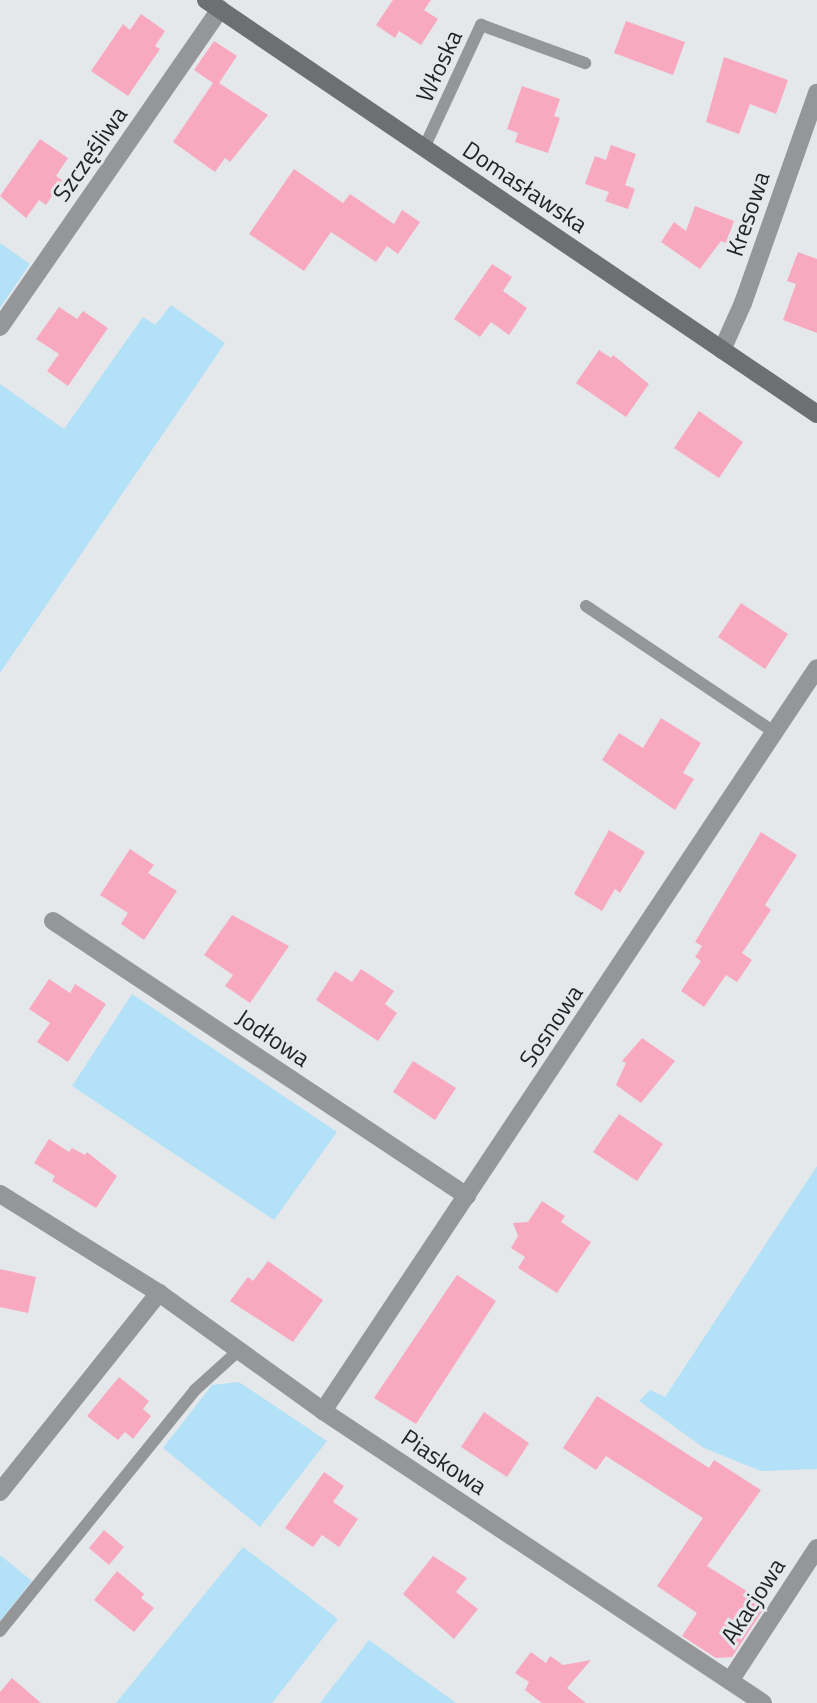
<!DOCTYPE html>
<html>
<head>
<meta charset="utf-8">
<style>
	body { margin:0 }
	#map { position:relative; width:817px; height:1703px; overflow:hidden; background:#e4e8eb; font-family:"Titillium Web",sans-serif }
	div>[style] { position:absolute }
	.green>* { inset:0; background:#b3e1f8 }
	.building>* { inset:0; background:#f8a9c0 }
	.lane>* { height:12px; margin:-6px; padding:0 6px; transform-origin:6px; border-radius:6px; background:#949697 }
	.street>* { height:18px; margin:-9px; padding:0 9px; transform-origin:9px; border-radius:9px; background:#949697 }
	.secondary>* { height:18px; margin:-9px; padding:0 9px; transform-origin:9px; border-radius:9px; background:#6d7071 }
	span { translate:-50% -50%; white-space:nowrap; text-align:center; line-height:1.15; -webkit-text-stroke:6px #e4e8eb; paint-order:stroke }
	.street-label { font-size:24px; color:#1f2122 }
</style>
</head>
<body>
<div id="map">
	<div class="green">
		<div style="clip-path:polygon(0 243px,30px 264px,0 308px)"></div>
		<div style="clip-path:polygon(171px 305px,225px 343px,0 673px,0 384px,64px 429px,143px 317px,155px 325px)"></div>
		<div style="clip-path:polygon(132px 994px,337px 1132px,274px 1220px,72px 1086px)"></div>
		<div style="clip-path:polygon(817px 1166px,817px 1469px,761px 1471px,704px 1448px,639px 1401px,650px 1390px,665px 1397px)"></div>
		<div style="clip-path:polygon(239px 1382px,327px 1441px,260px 1527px,163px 1448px,212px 1385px)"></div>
		<div style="clip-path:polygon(243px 1547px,338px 1619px,272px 1703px,116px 1703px)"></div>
		<div style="clip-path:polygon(0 1555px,32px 1581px,0 1621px)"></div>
		<div style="clip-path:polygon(369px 1640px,456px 1703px,320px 1703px)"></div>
	</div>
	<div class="building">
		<div style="clip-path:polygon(393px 0,431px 0,424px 10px,438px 19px,421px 45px,399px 31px,395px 38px,376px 25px)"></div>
		<div style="clip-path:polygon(141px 14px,165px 31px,155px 46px,160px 49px,128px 96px,91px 71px,123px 24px,130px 30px)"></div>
		<div style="clip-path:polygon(626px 21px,685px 42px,673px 75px,614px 53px)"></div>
		<div style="clip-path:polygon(214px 41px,237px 56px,219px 83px,268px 115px,230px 162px,225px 158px,215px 172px,173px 142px,213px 83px,194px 70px)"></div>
		<div style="clip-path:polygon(724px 57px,788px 80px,776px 114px,750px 104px,739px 134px,706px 122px)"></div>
		<div style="clip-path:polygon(522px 86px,560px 99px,554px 116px,560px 118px,548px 153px,515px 142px,518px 133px,507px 129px)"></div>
		<div style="clip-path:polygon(40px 139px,68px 158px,56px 176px,62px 180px,54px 193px,46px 205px,39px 200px,26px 218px,0 196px)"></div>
		<div style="clip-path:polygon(611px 145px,636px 154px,625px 185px,635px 189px,628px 209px,605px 201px,609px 192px,585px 184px,595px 156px,606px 160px)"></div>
		<div style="clip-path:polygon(294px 169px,343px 203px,350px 194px,394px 224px,402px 210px,420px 222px,398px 254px,387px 246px,376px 262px,331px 232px,304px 271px,249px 234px)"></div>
		<div style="clip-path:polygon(695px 206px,734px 221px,726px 243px,721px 241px,700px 269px,661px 242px,674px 222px,686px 231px)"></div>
		<div style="clip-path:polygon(798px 252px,817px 259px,817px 333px,783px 320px,796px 284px,787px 281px)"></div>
		<div style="clip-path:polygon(492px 264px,512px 277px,503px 291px,527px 308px,509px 335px,491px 322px,480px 337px,454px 319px)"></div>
		<div style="clip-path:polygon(59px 307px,77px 319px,83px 311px,108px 328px,68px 386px,47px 371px,59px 354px,36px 339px)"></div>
		<div style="clip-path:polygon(599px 350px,611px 358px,613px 355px,649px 384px,626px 417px,576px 383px)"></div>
		<div style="clip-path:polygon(699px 411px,743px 442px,719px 478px,674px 448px)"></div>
		<div style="clip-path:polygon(741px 603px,788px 634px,765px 669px,718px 637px)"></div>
		<div style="clip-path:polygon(661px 718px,701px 743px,683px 773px,694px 779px,675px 810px,602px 760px,619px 733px,643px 748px)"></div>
		<div style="clip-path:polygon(609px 830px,645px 852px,620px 893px,615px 889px,602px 911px,574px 894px)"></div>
		<div style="clip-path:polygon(761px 832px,797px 855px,765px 905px,771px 910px,742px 953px,752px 960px,737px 982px,726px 975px,704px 1007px,681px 991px,701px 961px,695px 957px,702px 946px,695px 942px)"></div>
		<div style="clip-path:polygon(130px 849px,154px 865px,148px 873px,177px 891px,144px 940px,121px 924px,128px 913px,100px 895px)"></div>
		<div style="clip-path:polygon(232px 915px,289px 946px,250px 1003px,225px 986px,233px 975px,204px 955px)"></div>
		<div style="clip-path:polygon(361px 969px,394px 991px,385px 1004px,397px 1013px,378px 1041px,316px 1000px,335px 971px,352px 982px)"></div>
		<div style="clip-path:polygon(49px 979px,70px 993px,75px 984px,106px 1004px,68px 1062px,37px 1042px,50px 1023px,29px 1009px)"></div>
		<div style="clip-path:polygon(642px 1038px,675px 1061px,641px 1103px,616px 1085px,626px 1063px,622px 1061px)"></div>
		<div style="clip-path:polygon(413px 1061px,456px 1088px,435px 1120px,393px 1092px)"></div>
		<div style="clip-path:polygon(619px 1114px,663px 1144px,637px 1181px,593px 1152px)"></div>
		<div style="clip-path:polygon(49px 1139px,69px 1152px,72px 1148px,85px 1155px,87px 1152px,117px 1176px,96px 1208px,52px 1181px,55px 1176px,34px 1163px)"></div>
		<div style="clip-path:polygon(542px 1201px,565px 1216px,561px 1222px,591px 1242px,557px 1293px,518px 1268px,525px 1257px,511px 1248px,518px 1236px,513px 1223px,528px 1222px)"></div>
		<div style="clip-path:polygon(268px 1261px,323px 1300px,293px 1342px,230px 1301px,248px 1277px,253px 1281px)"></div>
		<div style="clip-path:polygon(0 1269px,36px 1277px,28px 1313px,0 1307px)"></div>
		<div style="clip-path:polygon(457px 1275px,496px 1301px,416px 1424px,374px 1398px)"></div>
		<div style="clip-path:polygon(119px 1377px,149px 1401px,143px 1409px,151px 1416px,133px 1439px,125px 1432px,118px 1440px,87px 1416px)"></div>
		<div style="clip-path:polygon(597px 1396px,709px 1468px,714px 1460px,761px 1490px,707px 1566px,767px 1604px,732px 1657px,716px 1658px,682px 1636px,697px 1613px,657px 1586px,703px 1518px,606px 1456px,596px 1470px,563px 1448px)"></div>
		<div style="clip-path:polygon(484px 1412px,529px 1443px,507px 1477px,461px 1447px)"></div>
		<div style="clip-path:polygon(324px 1472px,344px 1486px,333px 1502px,358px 1519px,339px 1547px,322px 1535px,313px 1547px,285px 1528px)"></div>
		<div style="clip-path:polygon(104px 1530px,124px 1547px,109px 1565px,89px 1548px)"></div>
		<div style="clip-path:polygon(433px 1556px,467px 1578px,456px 1592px,478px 1609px,454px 1639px,403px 1594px)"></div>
		<div style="clip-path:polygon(117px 1571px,144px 1594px,141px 1598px,154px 1608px,134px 1632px,94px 1600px)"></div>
		<div style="clip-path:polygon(531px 1652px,546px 1663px,550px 1656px,563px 1665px,591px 1660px,567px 1688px,586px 1703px,542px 1703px,525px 1690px,529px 1682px,515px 1673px)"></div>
		<div style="clip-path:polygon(12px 1678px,41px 1703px,0 1703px,0 1692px)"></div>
	</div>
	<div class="lane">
		<div style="left:424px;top:148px;width:136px;rotate:-65.1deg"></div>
		<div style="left:481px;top:25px;width:111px;rotate:20.1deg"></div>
		<div style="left:586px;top:606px;width:229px;rotate:33.8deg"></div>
		<div style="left:0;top:1631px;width:310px;rotate:-51deg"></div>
		<div style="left:195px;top:1390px;width:57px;rotate:-42.1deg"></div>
	</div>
	<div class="street">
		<div style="left:0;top:327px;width:387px;rotate:-55.3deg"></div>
		<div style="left:722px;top:350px;width:51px;rotate:-65.9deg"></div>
		<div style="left:743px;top:303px;width:223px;rotate:-70.6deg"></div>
		<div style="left:53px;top:921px;width:497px;rotate:33.6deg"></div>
		<div style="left:0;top:1194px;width:187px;rotate:31.9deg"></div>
		<div style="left:159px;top:1293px;width:202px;rotate:35.7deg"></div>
		<div style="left:323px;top:1411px;width:528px;rotate:33.57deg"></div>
		<div style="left:323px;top:1411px;width:892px;rotate:-56.38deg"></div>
		<div style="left:0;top:1492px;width:255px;rotate:-51.4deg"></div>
		<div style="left:730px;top:1681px;width:159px;rotate:-56.8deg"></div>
	</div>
	<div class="secondary">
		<div style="left:206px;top:0;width:738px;rotate:34.12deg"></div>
	</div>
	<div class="street-label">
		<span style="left:439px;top:66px;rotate:-65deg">Włoska</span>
		<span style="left:90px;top:154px;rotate:-55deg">Szczęśliwa</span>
		<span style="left:525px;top:187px;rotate:34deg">Domasławska</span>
		<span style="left:748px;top:214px;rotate:-71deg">Kresowa</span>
		<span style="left:551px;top:1026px;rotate:-56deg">Sosnowa</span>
		<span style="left:273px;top:1038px;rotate:34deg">Jodłowa</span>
		<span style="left:444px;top:1462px;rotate:34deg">Piaskowa</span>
		<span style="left:753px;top:1601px;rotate:-57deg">Akacjowa</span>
	</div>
</div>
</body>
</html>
